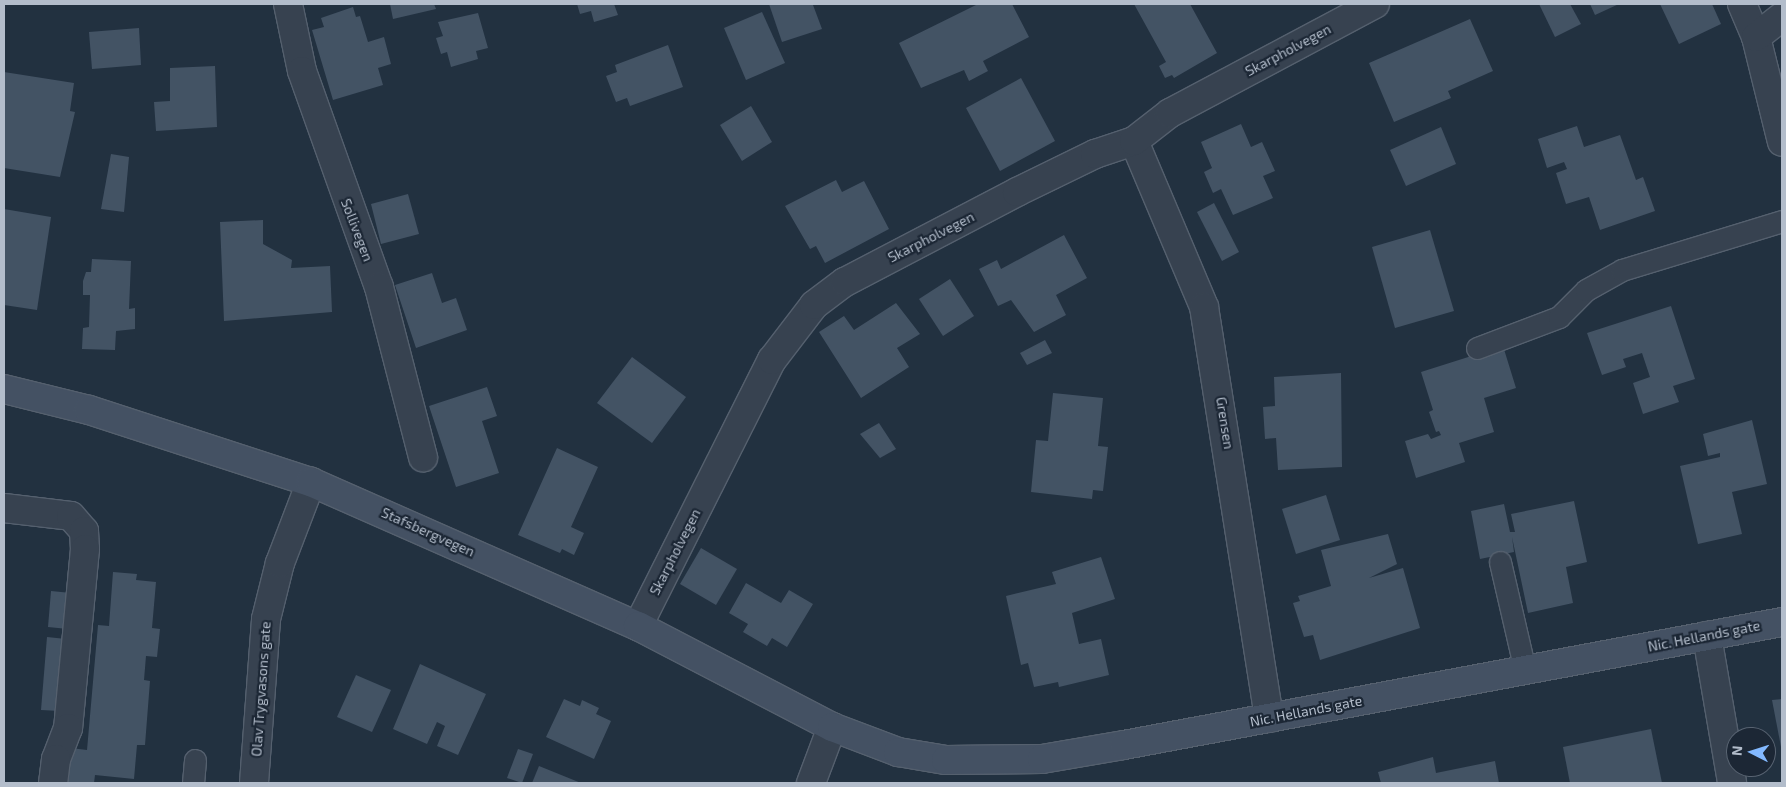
<!DOCTYPE html>
<html>
<head>
<meta charset="utf-8">
<style>
	body { margin:0 }
	#map { position:relative; width:1786px; height:787px; overflow:hidden; background:#223140; font-family:"Exo 2",sans-serif }
	div>[style] { position:absolute }
	.building>* { inset:0; background:#435364 }
	.roads { filter:drop-shadow(1px 0 #55606e) drop-shadow(-1px 0 #55606e) drop-shadow(0 1px #55606e) drop-shadow(0 -1px #55606e) }
	.lane>* { height:21px; margin:-10.5px; padding:0 10.5px; transform-origin:10.5px; border-radius:10.5px; background:#374250 }
	.street>* { height:28px; margin:-14px; padding:0 14px; transform-origin:14px; border-radius:14px; background:#374250 }
	.secondary>* { height:28px; margin:-14px; padding:0 14px; transform-origin:14px; border-radius:14px; background:#445163 }
	span { translate:-50% -50%; white-space:nowrap; text-align:center; line-height:1.15; -webkit-text-stroke:4.5px #1c2735; paint-order:stroke }
	.street-label { font-size:14px; color:#b3bdcb }
	.frame { position:absolute; inset:0; border:5px solid #b3bdcb; pointer-events:none }
	.north { position:absolute; left:1726px; top:727px; width:50px; height:50px; box-sizing:border-box; background:#1c2735; border:1px solid #586371; border-radius:50%; rotate:275deg; font-size:14px; font-weight:700; line-height:20px; text-align:center; color:#b3bdcb }
	.north::after { content:''; display:block; margin:auto; width:18px; height:22px; background:#83b9ff; clip-path:polygon(50% 0,100% 100%,50% 72%,0 100%) }
</style>
</head>
<body>
<div id="map">
	<div class="building">
		<div style="clip-path:polygon(390px 4px,434px 4px,436px 9px,393px 19px)"></div>
		<div style="clip-path:polygon(577px 4px,614px 4px,618px 15px,594px 22px,591px 11px,580px 14px)"></div>
		<div style="clip-path:polygon(769px 4px,813px 5px,822px 29px,782px 42px)"></div>
		<div style="clip-path:polygon(978px 4px,1012px 4px,1029px 37px,983px 61px,988px 71px,969px 81px,964px 70px,921px 88px,899px 43px)"></div>
		<div style="clip-path:polygon(1134px 4px,1190px 4px,1217px 53px,1174px 78px,1172px 75px,1165px 78px,1159px 66px,1166px 62px)"></div>
		<div style="clip-path:polygon(1539px 4px,1570px 4px,1581px 24px,1555px 37px)"></div>
		<div style="clip-path:polygon(1590px 4px,1619px 4px,1595px 15px)"></div>
		<div style="clip-path:polygon(1660px 4px,1712px 4px,1721px 24px,1679px 44px)"></div>
		<div style="clip-path:polygon(353px 7px,356px 17px,360px 16px,368px 42px,384px 37px,391px 64px,378px 68px,383px 85px,333px 100px,312px 30px,324px 27px,321px 18px)"></div>
		<div style="clip-path:polygon(762px 12px,785px 63px,746px 80px,724px 28px)"></div>
		<div style="clip-path:polygon(478px 13px,488px 48px,476px 51px,478px 59px,451px 67px,447px 52px,441px 54px,436px 38px,443px 36px,438px 22px)"></div>
		<div style="clip-path:polygon(1470px 19px,1493px 71px,1448px 91px,1451px 98px,1394px 122px,1369px 63px)"></div>
		<div style="clip-path:polygon(139px 28px,141px 65px,92px 69px,89px 32px)"></div>
		<div style="clip-path:polygon(668px 45px,683px 87px,630px 106px,627px 98px,616px 102px,606px 76px,617px 72px,615px 65px)"></div>
		<div style="clip-path:polygon(215px 66px,217px 127px,156px 131px,154px 102px,170px 101px,170px 68px)"></div>
		<div style="clip-path:polygon(4px 72px,74px 83px,70px 111px,75px 112px,60px 177px,4px 168px)"></div>
		<div style="clip-path:polygon(1021px 78px,1055px 141px,1000px 171px,966px 108px)"></div>
		<div style="clip-path:polygon(751px 106px,772px 142px,742px 161px,720px 125px)"></div>
		<div style="clip-path:polygon(1241px 124px,1251px 147px,1262px 142px,1275px 171px,1263px 176px,1273px 198px,1233px 215px,1221px 189px,1213px 193px,1204px 172px,1212px 168px,1201px 142px)"></div>
		<div style="clip-path:polygon(1577px 126px,1584px 147px,1620px 135px,1636px 180px,1643px 177px,1655px 211px,1600px 230px,1589px 197px,1566px 204px,1556px 173px,1567px 169px,1564px 162px,1547px 168px,1538px 139px)"></div>
		<div style="clip-path:polygon(1441px 127px,1456px 164px,1406px 186px,1390px 150px)"></div>
		<div style="clip-path:polygon(111px 154px,129px 157px,124px 212px,101px 209px)"></div>
		<div style="clip-path:polygon(836px 180px,842px 192px,864px 181px,889px 229px,825px 263px,816px 246px,810px 249px,785px 206px)"></div>
		<div style="clip-path:polygon(408px 194px,419px 234px,381px 244px,371px 204px)"></div>
		<div style="clip-path:polygon(1214px 203px,1239px 252px,1222px 261px,1197px 212px)"></div>
		<div style="clip-path:polygon(4px 209px,51px 217px,37px 310px,4px 305px)"></div>
		<div style="clip-path:polygon(263px 220px,263px 244px,292px 260px,291px 268px,330px 266px,332px 312px,224px 321px,220px 222px)"></div>
		<div style="clip-path:polygon(1430px 230px,1454px 311px,1395px 328px,1372px 247px)"></div>
		<div style="clip-path:polygon(1064px 235px,1087px 278px,1056px 295px,1066px 315px,1034px 332px,1011px 300px,998px 306px,979px 269px,997px 260px,1001px 269px)"></div>
		<div style="clip-path:polygon(92px 259px,131px 261px,129px 309px,135px 308px,135px 329px,116px 331px,115px 350px,82px 349px,83px 328px,89px 327px,90px 295px,83px 295px,83px 281px,86px 272px,91px 272px)"></div>
		<div style="clip-path:polygon(432px 273px,442px 303px,456px 298px,467px 330px,416px 348px,395px 285px)"></div>
		<div style="clip-path:polygon(950px 279px,974px 316px,943px 336px,919px 299px)"></div>
		<div style="clip-path:polygon(896px 303px,920px 334px,897px 348px,909px 367px,861px 398px,819px 332px,844px 316px,854px 330px)"></div>
		<div style="clip-path:polygon(1671px 306px,1695px 379px,1673px 386px,1679px 402px,1643px 414px,1633px 383px,1650px 377px,1642px 353px,1623px 359px,1626px 367px,1602px 375px,1587px 333px)"></div>
		<div style="clip-path:polygon(1045px 340px,1052px 353px,1027px 365px,1020px 353px)"></div>
		<div style="clip-path:polygon(1503px 346px,1516px 388px,1484px 398px,1494px 432px,1459px 443px,1465px 462px,1416px 478px,1405px 441px,1428px 434px,1431px 439px,1441px 435px,1439px 431px,1436px 432px,1429px 412px,1433px 410px,1421px 372px)"></div>
		<div style="clip-path:polygon(632px 357px,686px 397px,652px 443px,597px 403px)"></div>
		<div style="clip-path:polygon(1341px 373px,1342px 467px,1278px 470px,1276px 438px,1265px 439px,1263px 407px,1275px 406px,1274px 377px)"></div>
		<div style="clip-path:polygon(487px 387px,497px 416px,482px 421px,499px 473px,456px 487px,429px 406px)"></div>
		<div style="clip-path:polygon(1053px 393px,1103px 398px,1098px 446px,1108px 447px,1103px 491px,1093px 490px,1092px 499px,1031px 492px,1036px 440px,1048px 441px)"></div>
		<div style="clip-path:polygon(1752px 420px,1767px 484px,1732px 492px,1742px 534px,1698px 544px,1680px 466px,1720px 457px,1720px 453px,1708px 456px,1703px 434px)"></div>
		<div style="clip-path:polygon(879px 423px,896px 449px,880px 458px,860px 434px)"></div>
		<div style="clip-path:polygon(557px 448px,598px 467px,571px 527px,584px 533px,574px 555px,562px 549px,560px 553px,518px 535px)"></div>
		<div style="clip-path:polygon(1326px 495px,1340px 540px,1296px 554px,1282px 509px)"></div>
		<div style="clip-path:polygon(1574px 501px,1587px 562px,1566px 567px,1573px 603px,1528px 613px,1512px 537px,1514px 552px,1480px 559px,1471px 511px,1504px 504px,1510px 532px,1515px 532px,1511px 514px)"></div>
		<div style="clip-path:polygon(1388px 534px,1397px 564px,1369px 578px,1403px 568px,1420px 628px,1320px 660px,1313px 635px,1304px 637px,1293px 603px,1300px 601px,1298px 596px,1331px 586px,1321px 550px)"></div>
		<div style="clip-path:polygon(701px 548px,737px 569px,716px 605px,680px 584px)"></div>
		<div style="clip-path:polygon(1101px 557px,1115px 599px,1072px 613px,1079px 644px,1101px 639px,1109px 675px,1059px 687px,1058px 682px,1034px 687px,1028px 663px,1021px 665px,1006px 596px,1056px 584px,1052px 572px)"></div>
		<div style="clip-path:polygon(113px 572px,137px 574px,136px 580px,156px 582px,152px 628px,160px 629px,157px 657px,146px 656px,144px 680px,150px 681px,145px 745px,137px 745px,134px 779px,95px 775px,94px 783px,67px 783px,70px 748px,87px 750px,98px 625px,109px 626px)"></div>
		<div style="clip-path:polygon(746px 583px,781px 603px,789px 590px,813px 604px,787px 647px,772px 638px,767px 646px,743px 632px,748px 624px,729px 613px)"></div>
		<div style="clip-path:polygon(51px 591px,71px 593px,68px 629px,48px 627px)"></div>
		<div style="clip-path:polygon(47px 637px,66px 639px,60px 711px,41px 710px)"></div>
		<div style="clip-path:polygon(420px 664px,486px 694px,458px 755px,437px 746px,445px 726px,437px 722px,427px 744px,393px 729px)"></div>
		<div style="clip-path:polygon(356px 675px,391px 690px,372px 732px,337px 717px)"></div>
		<div style="clip-path:polygon(564px 699px,580px 706px,582px 700px,599px 708px,596px 714px,611px 721px,594px 759px,546px 737px)"></div>
		<div style="clip-path:polygon(1782px 699px,1782px 747px,1781px 747px,1772px 700px)"></div>
		<div style="clip-path:polygon(1651px 729px,1662px 783px,1570px 783px,1563px 747px)"></div>
		<div style="clip-path:polygon(518px 749px,533px 754px,522px 783px,507px 778px)"></div>
		<div style="clip-path:polygon(1433px 757px,1436px 773px,1495px 761px,1499px 783px,1381px 783px,1378px 772px)"></div>
		<div style="clip-path:polygon(539px 766px,581px 783px,532px 783px)"></div>
	</div>
	<div class="roads">
		<div class="lane">
			<div style="left:1477px;top:348px;width:88px;rotate:-20.7deg"></div>
			<div style="left:1559px;top:317px;width:38px;rotate:-45deg"></div>
			<div style="left:1586px;top:290px;width:41px;rotate:-29.1deg"></div>
			<div style="left:1622px;top:270px;width:167px;rotate:-17deg"></div>
			<div style="left:1500px;top:562px;width:111px;rotate:77deg"></div>
			<div style="left:193px;top:783px;width:23px;rotate:-85deg"></div>
		</div>
		<div class="street">
			<div style="left:288px;top:4px;width:68px;rotate:78.2deg"></div>
			<div style="left:302px;top:71px;width:229px;rotate:70.4deg"></div>
			<div style="left:379px;top:287px;width:176px;rotate:75.5deg"></div>
			<div style="left:1742px;top:4px;width:36px;rotate:67deg"></div>
			<div style="left:1756px;top:37px;width:108px;rotate:76.1deg"></div>
			<div style="left:1756px;top:37px;width:33px;rotate:-38deg"></div>
			<div style="left:1134px;top:141px;width:180px;rotate:67.1deg"></div>
			<div style="left:1204px;top:307px;width:416px;rotate:81deg"></div>
			<div style="left:4px;top:508px;width:67px;rotate:6.8deg"></div>
			<div style="left:71px;top:516px;width:20px;rotate:49deg"></div>
			<div style="left:84px;top:531px;width:18px;rotate:87deg"></div>
			<div style="left:85px;top:549px;width:180px;rotate:95.4deg"></div>
			<div style="left:68px;top:728px;width:33px;rotate:111deg"></div>
			<div style="left:56px;top:759px;width:24px;rotate:97deg"></div>
			<div style="left:638px;top:626px;width:298px;rotate:-63.3deg"></div>
			<div style="left:772px;top:360px;width:69px;rotate:-52.6deg"></div>
			<div style="left:814px;top:305px;width:39px;rotate:-37deg"></div>
			<div style="left:845px;top:282px;width:194px;rotate:-27.6deg"></div>
			<div style="left:1017px;top:192px;width:87px;rotate:-26deg"></div>
			<div style="left:1095px;top:154px;width:41px;rotate:-18.4deg"></div>
			<div style="left:1134px;top:141px;width:46px;rotate:-37.9deg"></div>
			<div style="left:1170px;top:113px;width:232px;rotate:-28deg"></div>
			<div style="left:1707px;top:636px;width:149px;rotate:80.3deg"></div>
			<div style="left:254px;top:783px;width:164px;rotate:-85.8deg"></div>
			<div style="left:266px;top:619px;width:58px;rotate:-76deg"></div>
			<div style="left:280px;top:563px;width:87px;rotate:-69.1deg"></div>
			<div style="left:811px;top:783px;width:60px;rotate:-69.4deg"></div>
		</div>
		<div class="secondary">
			<div style="left:4px;top:389px;width:88px;rotate:13.9deg"></div>
			<div style="left:89px;top:410px;width:233px;rotate:18deg"></div>
			<div style="left:311px;top:482px;width:357px;rotate:23.8deg"></div>
			<div style="left:638px;top:626px;width:219px;rotate:27.5deg"></div>
			<div style="left:832px;top:727px;width:71px;rotate:20.7deg"></div>
			<div style="left:898px;top:752px;width:49px;rotate:9.5deg"></div>
			<div style="left:946px;top:760px;width:96px;rotate:-0.6deg"></div>
			<div style="left:1042px;top:759px;width:83px;rotate:-9.7deg"></div>
			<div style="left:1124px;top:745px;width:669px;rotate:-10.59deg"></div>
		</div>
	</div>
	<div class="street-label">
		<span style="left:1288px;top:50px;rotate:-28deg">Skarpholvegen</span>
		<span style="left:357px;top:230px;rotate:69deg">Sollivegen</span>
		<span style="left:931px;top:237px;rotate:-27deg">Skarpholvegen</span>
		<span style="left:1225px;top:423px;rotate:81deg">Grensen</span>
		<span style="left:428px;top:532px;rotate:24deg">Stafsbergvegen</span>
		<span style="left:675px;top:552px;rotate:-63deg">Skarpholvegen</span>
		<span style="left:1704px;top:636px;rotate:-11deg">Nic. Hellands gate</span>
		<span style="left:261px;top:689px;rotate:-86deg">Olav Trygvasons gate</span>
		<span style="left:1306px;top:711px;rotate:-11deg">Nic. Hellands gate</span>
	</div>
	<div class="frame"></div>
	<div class="north">N</div>
</div>
</body>
</html>
